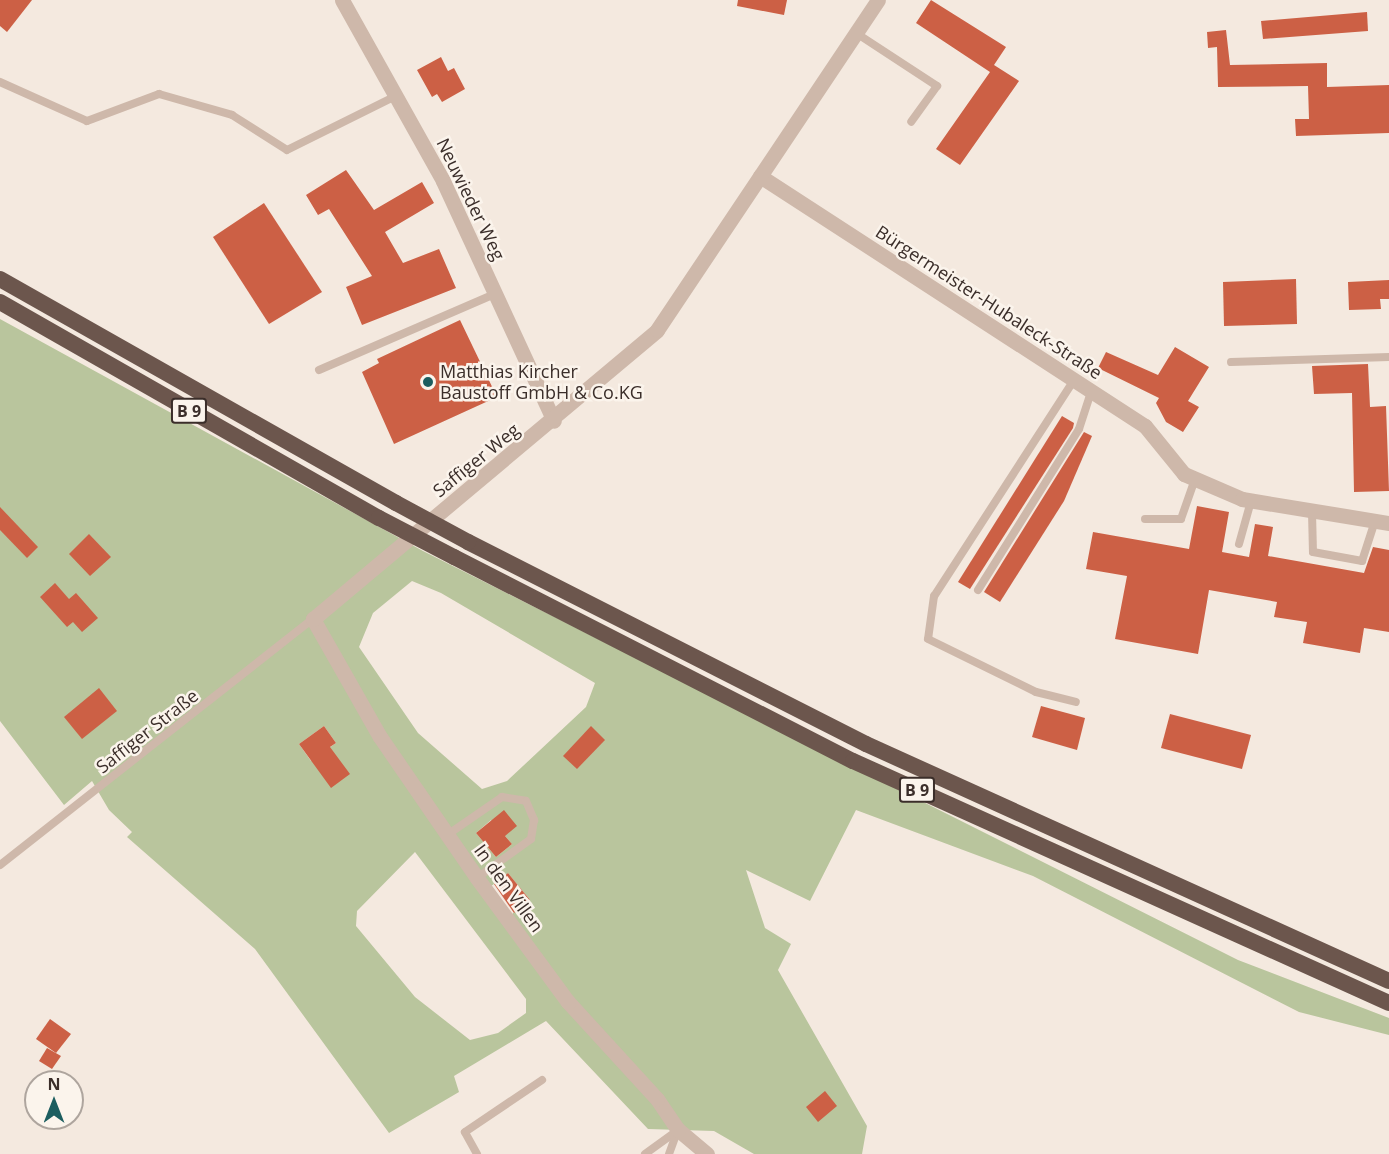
<!DOCTYPE html>
<html>
<head>
<meta charset="utf-8">
<style>
	body { margin:0 }
	#map { position:relative; width:1389px; height:1154px; overflow:hidden; background:#f4e9df; font-family:"Open Sans",sans-serif }
	div>[style] { position:absolute }
	.green>* { inset:0; background:#b9c59d }
	.building>* { inset:0; background:#cc6045 }
	.service>* { height:8px; margin:-4px; padding:0 4px; transform-origin:4px; border-radius:4px; background:#ceb8aa }
	.minor>* { height:15px; margin:-7.5px; padding:0 7.5px; transform-origin:7.5px; border-radius:7.5px; background:#ceb8aa }
	.trunk>* { height:16px; margin:-8px; padding:0 8px; transform-origin:8px; border-radius:8px; background:#6c564d }
	.trunk-bridge>* { height:16px; margin:-8px; padding:0 8px; transform-origin:8px; border-radius:8px; background:#6c564d }
	.dots>* { width:16px; height:16px; translate:-50% -50%; box-sizing:border-box; border:3px solid #fbf4ec; border-radius:50% }
	span { translate:-50% -50%; white-space:nowrap; text-align:center; line-height:1.15; -webkit-text-stroke:5px #fbf4ec; paint-order:stroke }
	.shield-label span { padding:2px 4px; background:#fbf4ec; border:2px solid; border-radius:4px; -webkit-text-stroke-width:0 }
	.shield-label { font-size:16px; color:#3b2e2a; font-weight:700 }
	.street-label { font-size:18px; color:#3b2e2a }
	.poi-label { font-size:18px; color:#3b2e2a }
	.left { translate:0 -50%; text-align:left }
	.north { position:absolute; left:24px; top:1070px; width:60px; height:60px; box-sizing:border-box; background:#fbf4ec; border:2px solid #aea59e; border-radius:50%; rotate:0deg; font-size:16px; font-weight:700; line-height:24px; text-align:center; color:#3b2e2a }
	.north::after { content:''; display:block; margin:auto; width:21px; height:27px; background:#1c5d5f; clip-path:polygon(50% 0,100% 100%,50% 72%,0 100%) }
</style>
</head>
<body>
<div id="map">
	<div class="green">
		<div style="clip-path:polygon(evenodd,0 319px,423px 551px,1238px 960px,1389px 1018px,1389px 1035px,1299px 1012px,1033px 876px,856px 810px,810px 901px,746px 870px,765px 928px,791px 944px,778px 970px,867px 1126px,862px 1154px,754px 1154px,714px 1131px,648px 1129px,546px 1021px,454px 1076px,459px 1092px,389px 1133px,255px 949px,127px 837px,132px 832px,109px 810px,92px 781px,64px 805px,0 721px,0 319px,412px 581px,441px 593px,595px 683px,586px 707px,507px 781px,482px 789px,418px 733px,359px 647px,373px 613px,412px 581px,0 319px,324px 726px,336px 743px,311px 761px,299px 744px,324px 726px,0 319px,491px 820px,512px 844px,496px 857px,476px 833px,491px 820px,0 319px,415px 852px,526px 999px,526px 1013px,498px 1033px,470px 1040px,415px 997px,356px 926px,357px 911px,415px 852px,0 319px,508px 873px,530px 900px,512px 914px,490px 887px,508px 873px)"></div>
	</div>
	<div class="building">
		<div style="clip-path:polygon(0 0,32px 0,7px 32px,0 26px)"></div>
		<div style="clip-path:polygon(738px 0,787px 0,784px 15px,737px 6px)"></div>
		<div style="clip-path:polygon(931px 0,1006px 47px,994px 65px,1019px 81px,960px 165px,936px 149px,990px 72px,916px 23px)"></div>
		<div style="clip-path:polygon(1367px 12px,1368px 31px,1263px 39px,1261px 21px)"></div>
		<div style="clip-path:polygon(1226px 30px,1230px 65px,1327px 63px,1327px 87px,1389px 85px,1389px 133px,1296px 136px,1295px 119px,1309px 119px,1308px 86px,1218px 87px,1217px 47px,1208px 48px,1207px 32px)"></div>
		<div style="clip-path:polygon(441px 57px,448px 71px,454px 68px,465px 89px,442px 102px,437px 94px,432px 97px,417px 70px)"></div>
		<div style="clip-path:polygon(346px 170px,374px 210px,422px 182px,434px 203px,385px 232px,403px 263px,439px 249px,456px 288px,362px 325px,346px 287px,372px 276px,329px 209px,318px 215px,306px 195px)"></div>
		<div style="clip-path:polygon(264px 203px,322px 292px,269px 324px,213px 237px)"></div>
		<div style="clip-path:polygon(1296px 279px,1297px 324px,1224px 326px,1223px 282px)"></div>
		<div style="clip-path:polygon(1389px 280px,1389px 299px,1380px 299px,1381px 309px,1349px 310px,1348px 282px)"></div>
		<div style="clip-path:polygon(460px 320px,497px 397px,394px 444px,362px 372px,379px 363px,377px 359px)"></div>
		<div style="clip-path:polygon(1175px 347px,1209px 367px,1188px 401px,1199px 407px,1183px 432px,1166px 422px,1156px 403px,1159px 398px,1098px 368px,1106px 352px,1158px 375px)"></div>
		<div style="clip-path:polygon(1368px 364px,1370px 407px,1386px 406px,1389px 491px,1354px 492px,1352px 393px,1314px 394px,1312px 366px)"></div>
		<div style="clip-path:polygon(1062px 416px,1074px 423px,1073px 428px,970px 589px,958px 582px)"></div>
		<div style="clip-path:polygon(1084px 432px,1092px 436px,1064px 501px,1000px 602px,984px 592px)"></div>
		<div style="clip-path:polygon(1197px 506px,1229px 512px,1222px 552px,1249px 557px,1255px 524px,1273px 527px,1268px 556px,1364px 573px,1373px 547px,1389px 550px,1389px 632px,1364px 628px,1360px 653px,1303px 643px,1307px 622px,1274px 617px,1277px 602px,1209px 590px,1198px 654px,1115px 639px,1127px 576px,1086px 569px,1093px 532px,1189px 549px)"></div>
		<div style="clip-path:polygon(0 507px,38px 547px,27px 558px,0 530px)"></div>
		<div style="clip-path:polygon(89px 534px,111px 557px,90px 576px,69px 554px)"></div>
		<div style="clip-path:polygon(55px 583px,69px 599px,76px 593px,98px 618px,82px 632px,73px 622px,67px 627px,40px 597px)"></div>
		<div style="clip-path:polygon(99px 688px,117px 711px,82px 739px,64px 717px)"></div>
		<div style="clip-path:polygon(1041px 706px,1085px 718px,1077px 750px,1032px 737px)"></div>
		<div style="clip-path:polygon(1170px 714px,1251px 735px,1242px 769px,1161px 748px)"></div>
		<div style="clip-path:polygon(324px 726px,336px 743px,330px 747px,350px 774px,331px 788px,299px 744px)"></div>
		<div style="clip-path:polygon(591px 726px,605px 740px,577px 769px,563px 756px)"></div>
		<div style="clip-path:polygon(504px 810px,517px 826px,505px 836px,512px 844px,496px 857px,476px 833px)"></div>
		<div style="clip-path:polygon(508px 873px,530px 900px,514px 913px,494px 884px)"></div>
		<div style="clip-path:polygon(50px 1019px,71px 1034px,56px 1053px,36px 1039px)"></div>
		<div style="clip-path:polygon(47px 1048px,61px 1056px,52px 1069px,39px 1061px)"></div>
		<div style="clip-path:polygon(825px 1091px,837px 1106px,818px 1122px,806px 1107px)"></div>
	</div>
	<div class="service">
		<div style="left:856px;top:33px;width:97px;rotate:33.2deg"></div>
		<div style="left:937px;top:86px;width:44px;rotate:125.8deg"></div>
		<div style="left:0;top:82px;width:95px;rotate:24.1deg"></div>
		<div style="left:87px;top:121px;width:77px;rotate:-20.6deg"></div>
		<div style="left:159px;top:94px;width:76px;rotate:16deg"></div>
		<div style="left:232px;top:115px;width:65px;rotate:32.5deg"></div>
		<div style="left:287px;top:150px;width:122px;rotate:-26.4deg"></div>
		<div style="left:1231px;top:362px;width:158px;rotate:-1.8deg"></div>
		<div style="left:319px;top:370px;width:192px;rotate:-23.4deg"></div>
		<div style="left:1074px;top:380px;width:257px;rotate:122.9deg"></div>
		<div style="left:934px;top:596px;width:43px;rotate:97.9deg"></div>
		<div style="left:928px;top:639px;width:120px;rotate:26.1deg"></div>
		<div style="left:1036px;top:692px;width:41px;rotate:14deg"></div>
		<div style="left:1312px;top:512px;width:40px;rotate:88.6deg"></div>
		<div style="left:1313px;top:552px;width:50px;rotate:10.4deg"></div>
		<div style="left:1362px;top:561px;width:42px;rotate:-72deg"></div>
		<div style="left:1145px;top:519px;width:36px"></div>
		<div style="left:1181px;top:519px;width:42px;rotate:-70.7deg"></div>
		<div style="left:1239px;top:544px;width:45px;rotate:-74.4deg"></div>
		<div style="left:978px;top:590px;width:190px;rotate:-57.9deg"></div>
		<div style="left:1079px;top:429px;width:40px;rotate:-72deg"></div>
		<div style="left:447px;top:835px;width:67px;rotate:-34.6deg"></div>
		<div style="left:502px;top:797px;width:24px;rotate:9deg"></div>
		<div style="left:526px;top:801px;width:21px;rotate:67deg"></div>
		<div style="left:534px;top:820px;width:19px;rotate:99deg"></div>
		<div style="left:531px;top:839px;width:67px;rotate:144.2deg"></div>
		<div style="left:0;top:865px;width:398px;rotate:-38.2deg"></div>
		<div style="left:477px;top:1154px;width:25px;rotate:-119deg"></div>
		<div style="left:465px;top:1132px;width:93px;rotate:-34deg"></div>
		<div style="left:645px;top:1154px;width:41px;rotate:-36deg"></div>
		<div style="left:669px;top:1154px;width:23px;rotate:-70deg"></div>
	</div>
	<div class="minor">
		<div style="left:342px;top:0;width:207px;rotate:60.8deg"></div>
		<div style="left:443px;top:181px;width:264px;rotate:65.2deg"></div>
		<div style="left:760px;top:176px;width:459px;rotate:33deg"></div>
		<div style="left:1145px;top:426px;width:62px;rotate:50.9deg"></div>
		<div style="left:1184px;top:474px;width:63px;rotate:23.3deg"></div>
		<div style="left:1242px;top:499px;width:149px;rotate:9.3deg"></div>
		<div style="left:707px;top:1154px;width:38px;rotate:-140deg"></div>
		<div style="left:678px;top:1130px;width:37px;rotate:-124deg"></div>
		<div style="left:657px;top:1099px;width:132px;rotate:-132.5deg"></div>
		<div style="left:568px;top:1002px;width:154px;rotate:-126.3deg"></div>
		<div style="left:477px;top:878px;width:171px;rotate:-124.5deg"></div>
		<div style="left:380px;top:737px;width:136px;rotate:-119.6deg"></div>
		<div style="left:313px;top:619px;width:449px;rotate:-40deg"></div>
		<div style="left:657px;top:330px;width:397px;rotate:-56.2deg"></div>
	</div>
	<div class="trunk">
		<div style="left:0;top:279px;width:455px;rotate:29.5deg"></div>
		<div style="left:0;top:302px;width:436px;rotate:29.7deg"></div>
		<div style="left:468px;top:542px;width:446px;rotate:26.9deg"></div>
		<div style="left:866px;top:744px;width:574px;rotate:24.38deg"></div>
		<div style="left:454px;top:557px;width:448px;rotate:27.1deg"></div>
		<div style="left:853px;top:761px;width:588px;rotate:24.3deg"></div>
	</div>
	<div class="trunk-bridge">
		<div style="left:396px;top:503px;width:82px;rotate:28.4deg"></div>
		<div style="left:379px;top:518px;width:85px;rotate:27.5deg"></div>
	</div>
	<div class="dots">
		<div style="left:428px;top:382px;background:#1c5d5f"></div>
	</div>
	<div class="shield-label">
		<span style="left:189px;top:411px">B 9</span>
		<span style="left:917px;top:790px">B 9</span>
	</div>
	<div class="street-label">
		<span style="left:471px;top:199px;rotate:64deg">Neuwieder Weg</span>
		<span style="left:989px;top:302px;rotate:33deg">Bürgermeister-Hubaleck-Straße</span>
		<span style="left:476px;top:460px;rotate:-39deg">Saffiger Weg</span>
		<span style="left:147px;top:731px;rotate:-38deg">Saffiger Straße</span>
		<span style="left:509px;top:888px;rotate:54deg">In den Villen</span>
	</div>
	<div class="poi-label">
		<span class="left" style="left:440px;top:382px">Matthias Kircher<br>Baustoff GmbH &amp; Co.KG</span>
	</div>
	<div class="north">N</div>
</div>
</body>
</html>
